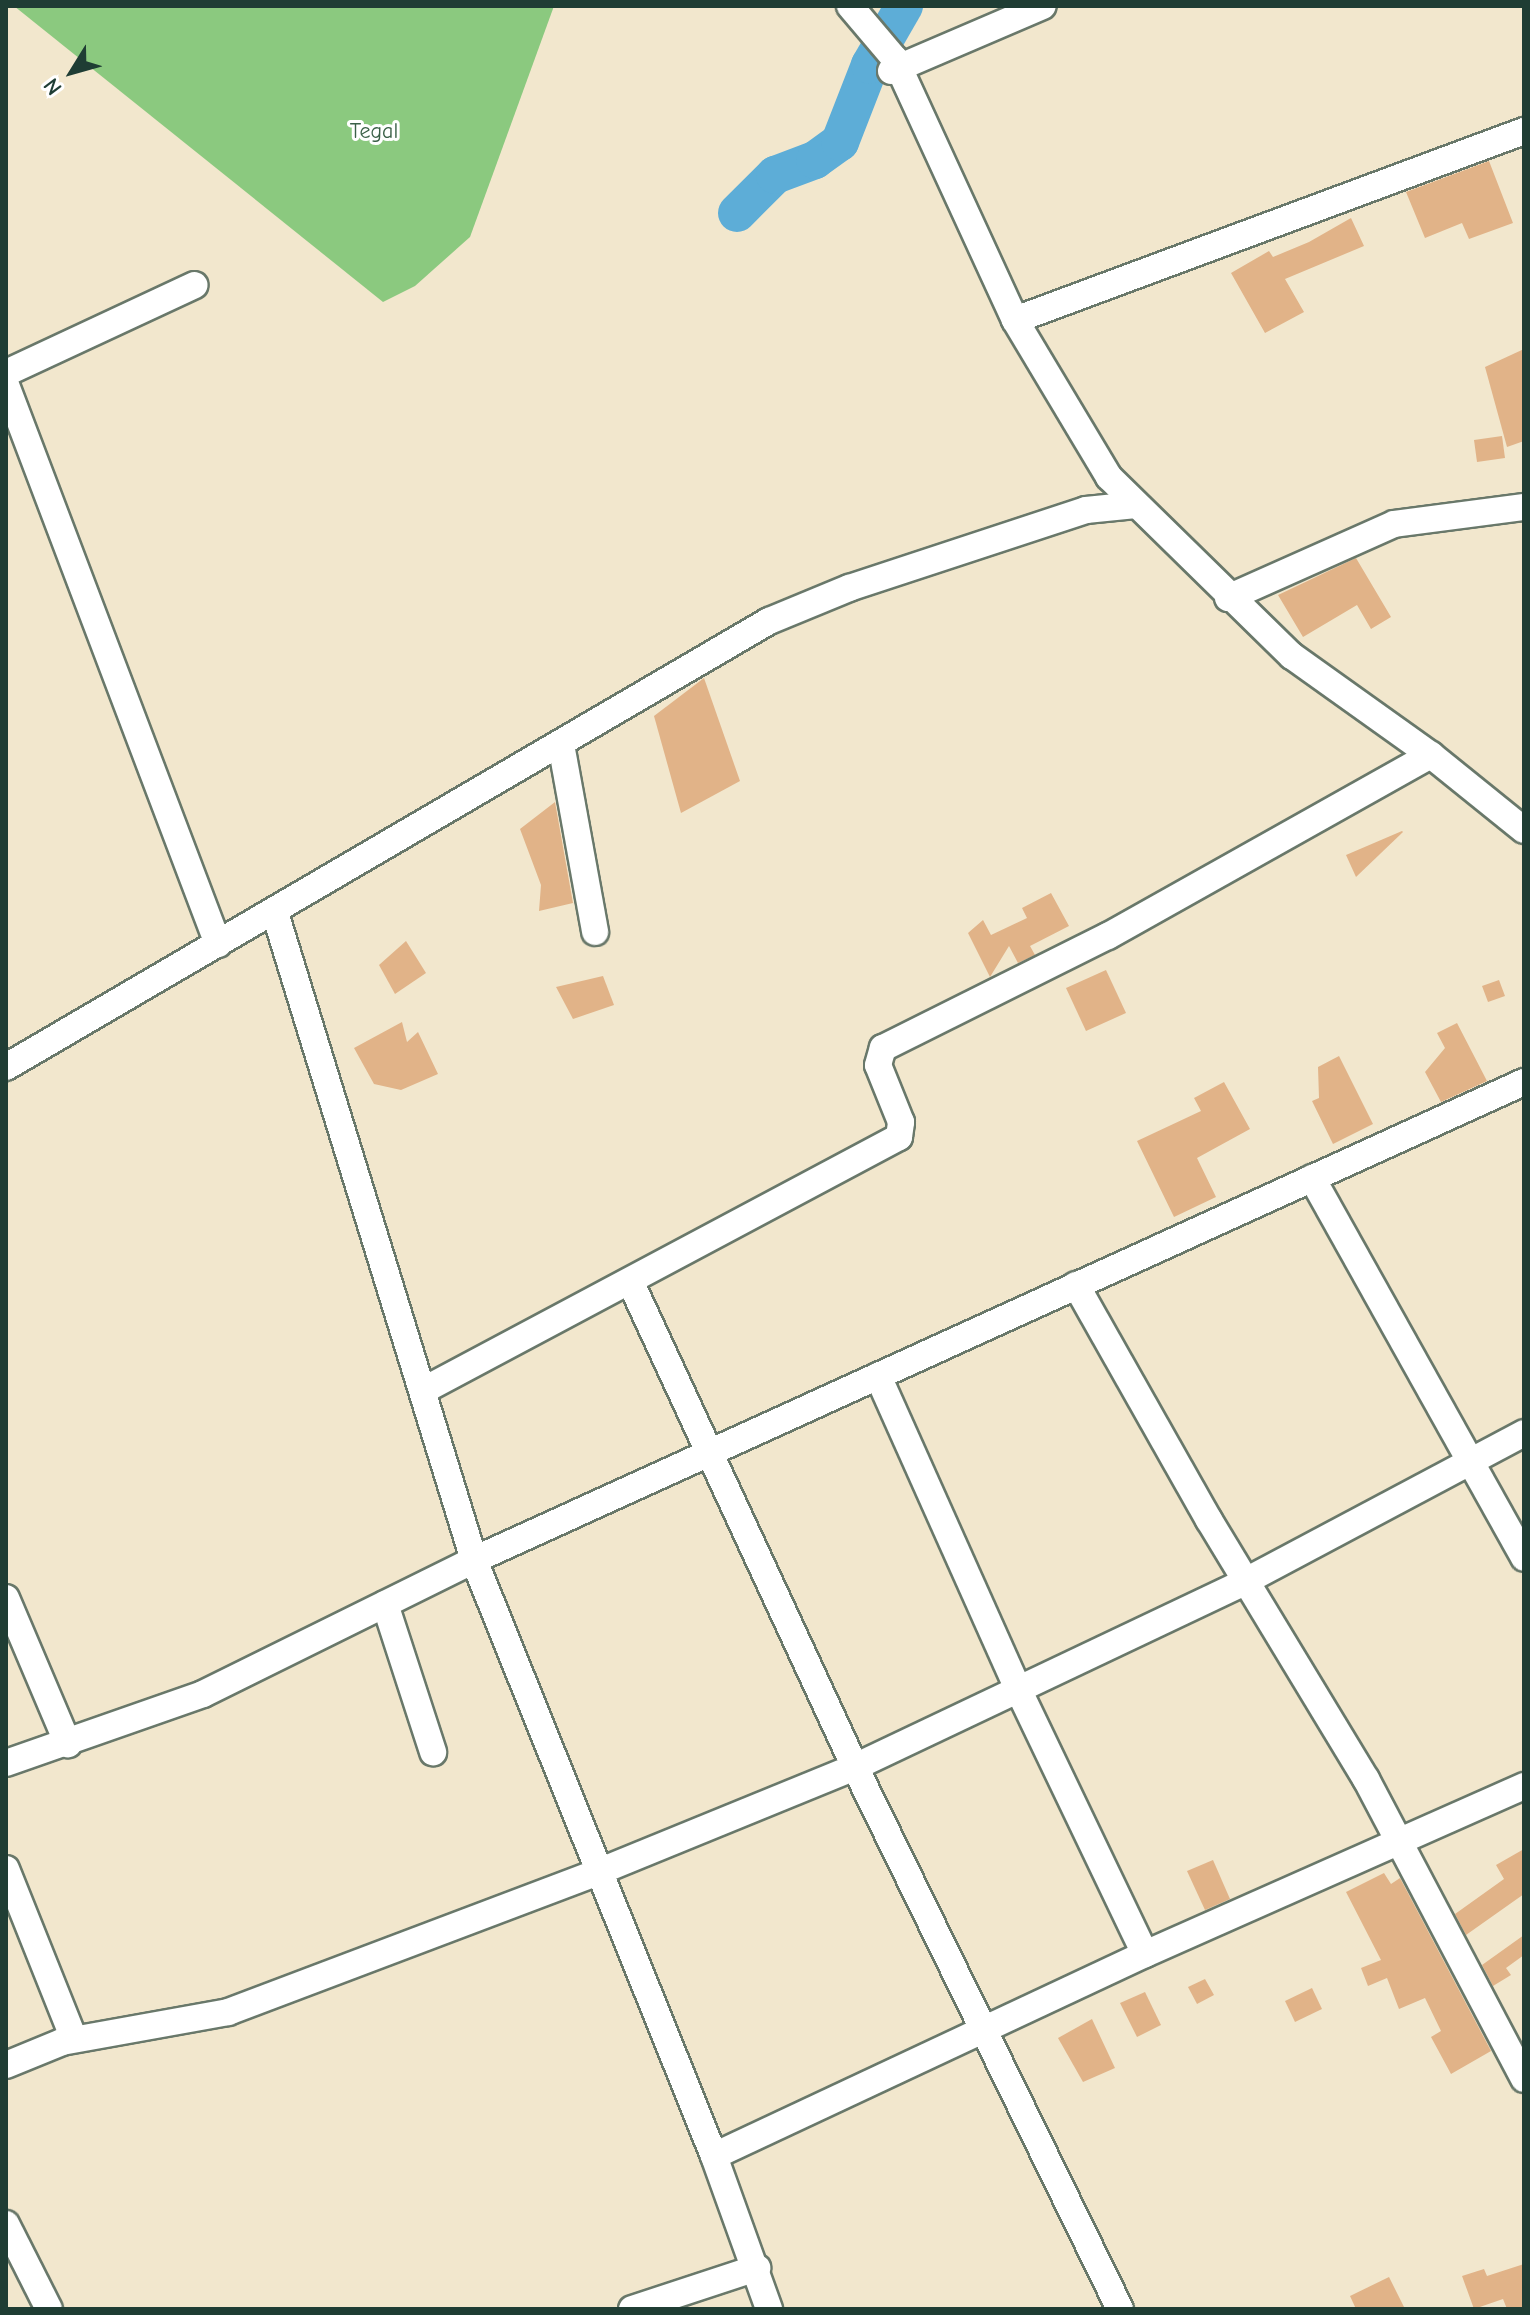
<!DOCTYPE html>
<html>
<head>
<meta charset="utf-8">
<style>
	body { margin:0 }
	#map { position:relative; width:1530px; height:2315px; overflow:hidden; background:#f2e7cd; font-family:"Comic Neue",sans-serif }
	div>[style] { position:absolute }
	.green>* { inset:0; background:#8bc97f }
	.river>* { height:38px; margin:-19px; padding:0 19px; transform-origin:19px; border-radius:19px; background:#5dadd7 }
	.building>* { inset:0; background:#e1b388 }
	.roads { filter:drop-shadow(2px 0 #69786a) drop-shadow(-2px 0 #69786a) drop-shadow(0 2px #69786a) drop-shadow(0 -2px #69786a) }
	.minor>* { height:26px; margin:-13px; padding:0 13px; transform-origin:13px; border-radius:13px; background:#fff }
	span { translate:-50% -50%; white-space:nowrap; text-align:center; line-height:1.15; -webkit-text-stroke:6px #fff; paint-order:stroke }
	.park-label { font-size:22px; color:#3a6047 }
	.frame { position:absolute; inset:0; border:8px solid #1f3d34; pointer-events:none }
	.north { position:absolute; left:32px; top:32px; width:80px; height:80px; -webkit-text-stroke:6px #fff; paint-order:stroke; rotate:233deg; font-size:22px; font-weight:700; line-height:32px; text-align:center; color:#1f3d34 }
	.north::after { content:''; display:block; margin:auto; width:28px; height:36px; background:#1f3d34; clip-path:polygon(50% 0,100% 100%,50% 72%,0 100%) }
</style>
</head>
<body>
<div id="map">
	<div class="green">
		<div style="clip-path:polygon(14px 6px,554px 6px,470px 237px,415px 286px,383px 302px)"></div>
	</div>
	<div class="river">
		<div style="left:737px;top:213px;width:54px;rotate:-45deg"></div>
		<div style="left:775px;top:175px;width:43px;rotate:-20.6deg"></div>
		<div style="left:815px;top:160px;width:31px;rotate:-36deg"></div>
		<div style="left:840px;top:142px;width:83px;rotate:-68.7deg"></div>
		<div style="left:870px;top:65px;width:68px;rotate:-60deg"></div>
	</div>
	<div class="building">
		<div style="clip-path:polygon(1489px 161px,1513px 223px,1469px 239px,1462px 223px,1425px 238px,1406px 192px)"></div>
		<div style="clip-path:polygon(1351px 218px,1364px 246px,1285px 279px,1304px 312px,1265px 333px,1231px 273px,1269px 251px,1273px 257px,1309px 242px)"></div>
		<div style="clip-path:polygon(1524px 349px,1524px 441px,1507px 447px,1485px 367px)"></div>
		<div style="clip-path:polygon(1502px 436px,1505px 458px,1477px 462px,1474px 440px)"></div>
		<div style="clip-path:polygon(1356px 558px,1391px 617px,1371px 629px,1357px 605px,1303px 637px,1278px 595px)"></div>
		<div style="clip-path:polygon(704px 678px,740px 781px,681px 813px,654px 716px)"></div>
		<div style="clip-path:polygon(555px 802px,573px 903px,539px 911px,541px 885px,520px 829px)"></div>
		<div style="clip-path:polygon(1402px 831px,1403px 832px,1356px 877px,1346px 855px)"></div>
		<div style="clip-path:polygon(1051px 893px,1069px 926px,1030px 946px,1035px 955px,1018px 963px,1009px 946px,990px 977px,968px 933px,983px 920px,991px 935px,1027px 918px,1022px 908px)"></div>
		<div style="clip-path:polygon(406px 941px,426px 973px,395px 994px,379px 965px)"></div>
		<div style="clip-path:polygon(1106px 970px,1126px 1013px,1086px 1031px,1066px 988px)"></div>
		<div style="clip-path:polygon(603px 976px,614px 1005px,573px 1019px,556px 987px)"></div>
		<div style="clip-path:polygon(1499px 980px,1505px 996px,1488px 1002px,1482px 986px)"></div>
		<div style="clip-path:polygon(402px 1022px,407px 1042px,418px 1032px,438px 1074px,401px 1090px,374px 1084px,354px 1048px)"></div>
		<div style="clip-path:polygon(1457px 1023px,1487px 1081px,1441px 1102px,1425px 1072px,1445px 1048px,1437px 1033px)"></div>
		<div style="clip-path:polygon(1339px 1056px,1373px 1124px,1333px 1144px,1312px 1101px,1319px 1098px,1318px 1067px)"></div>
		<div style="clip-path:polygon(1224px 1082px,1250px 1129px,1197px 1158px,1216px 1197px,1174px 1217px,1137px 1141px,1201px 1111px,1194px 1098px)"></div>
		<div style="clip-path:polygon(1524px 1849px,1524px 1894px,1466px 1935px,1455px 1914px,1504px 1879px,1496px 1865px)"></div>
		<div style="clip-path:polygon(1213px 1860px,1230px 1899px,1205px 1910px,1187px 1871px)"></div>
		<div style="clip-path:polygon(1384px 1873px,1391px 1884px,1400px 1878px,1491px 2051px,1451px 2074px,1431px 2037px,1441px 2031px,1425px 1998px,1399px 2009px,1387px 1978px,1368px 1986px,1361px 1968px,1381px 1960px,1346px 1892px)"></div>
		<div style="clip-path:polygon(1524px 1935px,1524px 1955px,1506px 1968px,1511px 1975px,1493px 1986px,1482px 1965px)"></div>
		<div style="clip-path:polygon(1205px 1979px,1214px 1995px,1197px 2004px,1188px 1987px)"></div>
		<div style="clip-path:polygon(1312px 1988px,1322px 2009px,1295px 2022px,1285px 2001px)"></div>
		<div style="clip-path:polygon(1145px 1992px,1161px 2025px,1137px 2037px,1120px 2003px)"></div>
		<div style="clip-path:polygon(1092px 2019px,1115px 2068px,1083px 2082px,1058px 2038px)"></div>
		<div style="clip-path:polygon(1524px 2264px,1524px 2309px,1507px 2309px,1503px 2299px,1474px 2309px,1462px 2276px,1484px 2269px,1487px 2276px)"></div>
		<div style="clip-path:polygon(1389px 2277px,1405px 2309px,1356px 2309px,1350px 2296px)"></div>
	</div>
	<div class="roads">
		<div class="minor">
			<div style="left:850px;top:6px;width:70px;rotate:49.7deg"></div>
			<div style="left:895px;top:59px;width:287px;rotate:65.3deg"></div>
			<div style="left:1015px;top:320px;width:183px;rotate:59.1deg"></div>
			<div style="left:1109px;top:477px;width:256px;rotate:44.4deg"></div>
			<div style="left:1292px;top:656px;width:171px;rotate:35.5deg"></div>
			<div style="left:1431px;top:755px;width:119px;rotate:38.9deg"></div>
			<div style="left:891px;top:71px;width:165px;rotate:-23.2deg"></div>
			<div style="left:1015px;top:320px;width:543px;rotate:-20.37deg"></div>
			<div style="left:6px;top:373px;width:208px;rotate:-25deg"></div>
			<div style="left:6px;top:385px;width:598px;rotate:69.23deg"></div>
			<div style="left:1228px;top:598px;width:182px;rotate:-24deg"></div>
			<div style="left:1394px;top:524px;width:131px;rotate:-7.5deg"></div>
			<div style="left:561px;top:744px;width:191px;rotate:79.7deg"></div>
			<div style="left:275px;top:913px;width:677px;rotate:72.9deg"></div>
			<div style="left:474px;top:1560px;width:643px;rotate:68.07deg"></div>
			<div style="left:714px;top:2156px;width:163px;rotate:70.2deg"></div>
			<div style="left:6px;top:1067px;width:884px;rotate:-30.31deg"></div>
			<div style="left:769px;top:621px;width:87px;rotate:-22.4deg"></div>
			<div style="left:849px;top:588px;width:250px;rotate:-18.2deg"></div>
			<div style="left:1086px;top:510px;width:50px;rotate:-5.7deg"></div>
			<div style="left:1312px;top:1178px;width:435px;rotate:60.8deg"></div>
			<div style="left:630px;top:1281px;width:536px;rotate:65.16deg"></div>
			<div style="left:855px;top:1767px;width:603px;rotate:63.94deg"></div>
			<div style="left:1076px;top:1285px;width:270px;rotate:60.5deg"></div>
			<div style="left:1209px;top:1520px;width:303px;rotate:58.8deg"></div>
			<div style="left:1366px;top:1779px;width:339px;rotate:62.2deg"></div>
			<div style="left:878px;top:1376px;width:347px;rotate:65.9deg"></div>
			<div style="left:1020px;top:1693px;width:289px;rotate:64.4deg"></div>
			<div style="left:426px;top:1389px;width:536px;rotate:-28.05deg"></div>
			<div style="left:899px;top:1137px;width:15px;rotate:-82deg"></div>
			<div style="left:901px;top:1122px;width:61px;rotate:-112deg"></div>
			<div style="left:878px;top:1065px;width:18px;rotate:-74deg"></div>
			<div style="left:883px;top:1048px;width:251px;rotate:-26.5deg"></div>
			<div style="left:1108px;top:936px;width:370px;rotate:-29.3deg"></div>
			<div style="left:6px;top:1598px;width:159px;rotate:67deg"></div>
			<div style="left:385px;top:1604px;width:156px;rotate:72deg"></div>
			<div style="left:6px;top:1763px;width:209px;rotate:-19.3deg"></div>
			<div style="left:203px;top:1694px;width:302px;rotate:-26.3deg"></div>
			<div style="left:474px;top:1560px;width:1154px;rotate:-24.48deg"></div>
			<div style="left:6px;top:1869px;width:183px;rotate:68.2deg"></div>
			<div style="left:6px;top:2065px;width:61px;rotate:-22.3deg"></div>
			<div style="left:62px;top:2042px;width:169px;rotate:-10.2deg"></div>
			<div style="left:228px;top:2012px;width:396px;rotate:-20.7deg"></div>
			<div style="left:598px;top:1872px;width:278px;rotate:-22.2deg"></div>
			<div style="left:855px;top:1767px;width:433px;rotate:-25.4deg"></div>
			<div style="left:1246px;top:1581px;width:315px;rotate:-28deg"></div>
			<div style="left:714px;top:2156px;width:476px;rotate:-25.1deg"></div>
			<div style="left:1145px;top:1954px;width:415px;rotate:-23.9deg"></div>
			<div style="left:6px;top:2224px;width:95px;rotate:63.2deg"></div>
			<div style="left:632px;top:2309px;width:132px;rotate:-18.2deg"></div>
		</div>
	</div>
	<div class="park-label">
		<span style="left:374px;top:132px">Tegal</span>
	</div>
	<div class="frame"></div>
	<div class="north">N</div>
</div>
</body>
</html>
